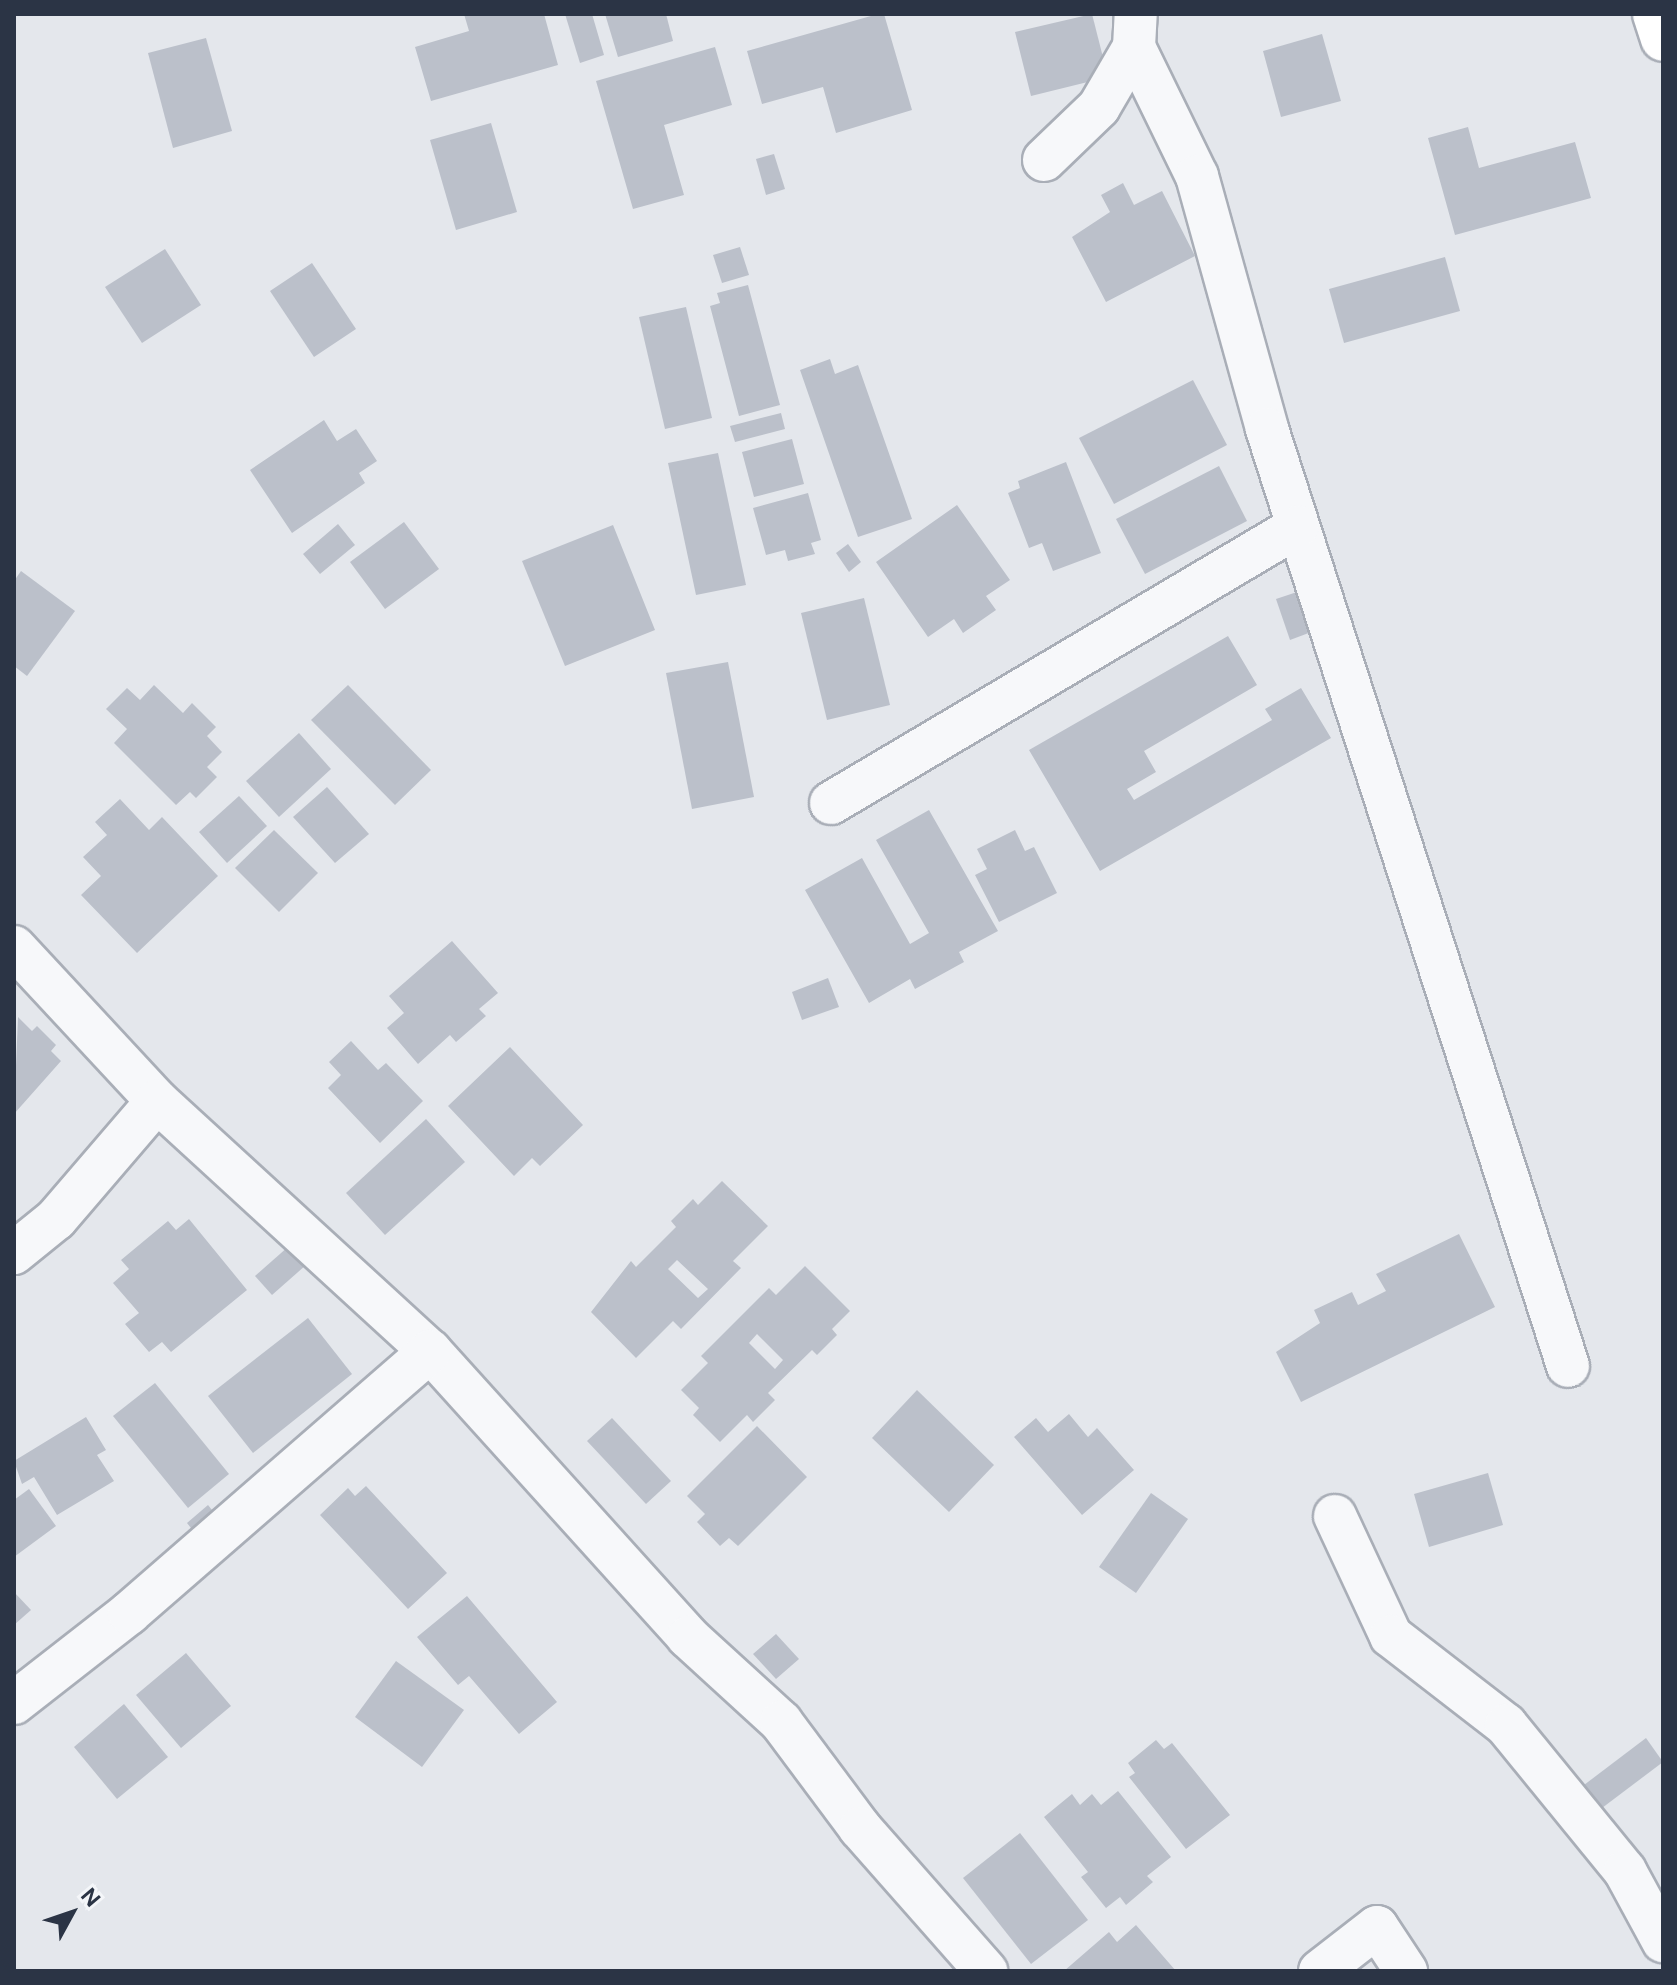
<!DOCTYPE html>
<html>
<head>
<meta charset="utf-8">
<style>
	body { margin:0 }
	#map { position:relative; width:1677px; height:1985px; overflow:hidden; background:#e4e7ec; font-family:"DM Sans",sans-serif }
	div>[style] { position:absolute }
	.building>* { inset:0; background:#bbc0ca }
	.roads { filter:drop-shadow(2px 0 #a9aeb7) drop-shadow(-2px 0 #a9aeb7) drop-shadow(0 2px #a9aeb7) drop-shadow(0 -2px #a9aeb7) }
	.street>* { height:42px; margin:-21px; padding:0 21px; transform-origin:21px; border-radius:21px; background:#f7f8fa }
	.secondary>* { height:44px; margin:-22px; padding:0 22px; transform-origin:22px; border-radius:22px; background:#fff }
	span { translate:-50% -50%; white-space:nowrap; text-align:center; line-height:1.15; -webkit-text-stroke:8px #f4f6f9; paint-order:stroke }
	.frame { position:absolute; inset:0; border:16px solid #2b3445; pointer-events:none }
	.north { position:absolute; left:32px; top:1873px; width:80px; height:80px; -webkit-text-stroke:6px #f4f6f9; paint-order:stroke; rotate:50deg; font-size:22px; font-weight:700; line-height:32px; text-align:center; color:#2b3445 }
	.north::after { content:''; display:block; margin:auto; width:28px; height:36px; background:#2b3445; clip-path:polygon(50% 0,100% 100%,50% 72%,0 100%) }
</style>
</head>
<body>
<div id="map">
	<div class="building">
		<div style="clip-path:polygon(464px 14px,544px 14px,558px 65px,431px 101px,415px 47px,469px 31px)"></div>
		<div style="clip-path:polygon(565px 14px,592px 14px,604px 55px,580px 63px)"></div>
		<div style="clip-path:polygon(605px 14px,666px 14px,673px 41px,618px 57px)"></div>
		<div style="clip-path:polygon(878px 14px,884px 14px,912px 110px,836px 133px,823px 87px,762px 104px,747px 51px)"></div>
		<div style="clip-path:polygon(1092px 14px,1108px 77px,1031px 96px,1015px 32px)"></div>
		<div style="clip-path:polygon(1322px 34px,1341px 101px,1281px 117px,1263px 51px)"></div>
		<div style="clip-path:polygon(206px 38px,232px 131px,173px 148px,148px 53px)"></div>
		<div style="clip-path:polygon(715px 47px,732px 105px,664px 125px,684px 195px,633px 209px,596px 81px)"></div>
		<div style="clip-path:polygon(491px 123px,517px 212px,456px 230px,430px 140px)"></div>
		<div style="clip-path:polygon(1468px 127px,1479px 168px,1575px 142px,1591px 198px,1455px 235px,1428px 138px)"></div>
		<div style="clip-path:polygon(774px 154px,785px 189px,766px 195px,756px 159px)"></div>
		<div style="clip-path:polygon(1123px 183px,1134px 205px,1162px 191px,1195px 256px,1106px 302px,1072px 237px,1110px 212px,1101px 195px)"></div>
		<div style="clip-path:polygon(740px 247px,749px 275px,722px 283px,713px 255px)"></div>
		<div style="clip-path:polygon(165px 249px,201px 305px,142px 343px,105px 287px)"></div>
		<div style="clip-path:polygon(1445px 257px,1460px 311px,1344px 343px,1329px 289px)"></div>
		<div style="clip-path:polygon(312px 263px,356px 329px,314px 357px,270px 291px)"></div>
		<div style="clip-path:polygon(748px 285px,780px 405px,739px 416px,710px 306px,720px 303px,717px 293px)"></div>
		<div style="clip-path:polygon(686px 307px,712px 418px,665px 429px,639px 317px)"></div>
		<div style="clip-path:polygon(830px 359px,835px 374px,858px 365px,912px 519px,858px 537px,800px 370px)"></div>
		<div style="clip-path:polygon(1193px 380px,1227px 445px,1114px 504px,1079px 438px)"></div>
		<div style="clip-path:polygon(781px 413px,785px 429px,735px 442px,730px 426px)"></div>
		<div style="clip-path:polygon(324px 420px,337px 441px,356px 429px,377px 461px,359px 473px,365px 483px,292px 533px,250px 470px)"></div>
		<div style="clip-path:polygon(792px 439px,804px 484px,754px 497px,742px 452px)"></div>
		<div style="clip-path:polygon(718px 453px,746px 585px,696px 595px,668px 463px)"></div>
		<div style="clip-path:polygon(1066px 462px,1101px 553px,1053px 571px,1042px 543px,1029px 548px,1008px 493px,1020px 488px,1018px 481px)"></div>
		<div style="clip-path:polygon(1219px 466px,1247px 521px,1145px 574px,1116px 519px)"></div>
		<div style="clip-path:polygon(808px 493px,821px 540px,811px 543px,815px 554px,788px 561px,785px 550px,766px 555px,753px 508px)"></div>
		<div style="clip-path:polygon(957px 505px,1010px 580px,986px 596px,996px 610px,963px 633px,954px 619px,928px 637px,876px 562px)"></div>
		<div style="clip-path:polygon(404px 522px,439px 569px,385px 609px,350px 562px)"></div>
		<div style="clip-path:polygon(338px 524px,355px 545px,320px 574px,303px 554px)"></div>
		<div style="clip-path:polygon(613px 525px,655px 630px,565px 666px,522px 561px)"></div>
		<div style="clip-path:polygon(848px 544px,861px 562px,849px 572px,836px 553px)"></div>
		<div style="clip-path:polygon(21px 571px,75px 611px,27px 676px,14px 666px,14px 581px)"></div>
		<div style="clip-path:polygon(1300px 591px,1314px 631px,1290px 640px,1276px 599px)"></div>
		<div style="clip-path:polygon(864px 598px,890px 705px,827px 720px,801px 613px)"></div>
		<div style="clip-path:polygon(1228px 636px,1257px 685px,1144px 751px,1156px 772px,1127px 789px,1134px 800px,1272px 720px,1265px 709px,1301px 688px,1331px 738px,1100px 871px,1029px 750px)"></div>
		<div style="clip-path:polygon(728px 662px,754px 797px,692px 809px,666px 673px)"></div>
		<div style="clip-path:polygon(154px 685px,183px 713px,192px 703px,216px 727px,207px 736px,222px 752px,207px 767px,217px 777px,196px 798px,190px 792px,176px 805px,114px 743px,127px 729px,106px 709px,127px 688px,140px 700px)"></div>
		<div style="clip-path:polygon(348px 685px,431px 770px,395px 805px,311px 720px)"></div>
		<div style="clip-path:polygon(299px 733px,331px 769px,279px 817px,246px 781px)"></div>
		<div style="clip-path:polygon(327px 787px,369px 834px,335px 863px,293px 817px)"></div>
		<div style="clip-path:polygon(239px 796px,267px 826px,227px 863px,199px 832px)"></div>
		<div style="clip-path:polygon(120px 799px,149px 830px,162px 817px,218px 876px,137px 953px,81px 895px,101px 876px,83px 857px,107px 835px,95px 822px)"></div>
		<div style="clip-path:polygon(929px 810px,998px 931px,959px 952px,964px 962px,915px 989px,910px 979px,869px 1003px,805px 890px,862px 858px,910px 944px,929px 933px,876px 840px)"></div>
		<div style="clip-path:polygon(274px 830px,318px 873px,279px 912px,235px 868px)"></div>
		<div style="clip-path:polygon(1015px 830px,1025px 851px,1034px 847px,1057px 893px,999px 922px,975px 875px,987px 869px,977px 849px)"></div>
		<div style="clip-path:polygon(452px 941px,498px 993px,479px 1009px,486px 1016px,456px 1042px,450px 1035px,418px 1064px,387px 1028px,404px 1013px,389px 996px)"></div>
		<div style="clip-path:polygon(828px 978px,839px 1007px,802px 1020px,792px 992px)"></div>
		<div style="clip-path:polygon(18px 1017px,32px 1031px,37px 1026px,56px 1045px,51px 1051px,61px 1061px,14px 1114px)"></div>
		<div style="clip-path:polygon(351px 1041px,378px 1070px,386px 1063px,423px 1101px,380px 1143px,328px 1088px,341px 1075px,329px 1062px)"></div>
		<div style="clip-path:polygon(510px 1047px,583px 1125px,540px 1166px,532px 1158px,514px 1176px,448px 1106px)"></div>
		<div style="clip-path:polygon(426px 1119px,465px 1162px,385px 1235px,346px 1193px)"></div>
		<div style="clip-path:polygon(evenodd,722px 1181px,768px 1226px,733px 1261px,741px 1268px,681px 1329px,673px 1321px,636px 1358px,591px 1312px,631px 1261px,636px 1267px,676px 1227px,671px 1221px,693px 1199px,698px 1205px,722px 1181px,677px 1260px,708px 1289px,698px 1298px,668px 1269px,677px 1260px)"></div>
		<div style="clip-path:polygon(189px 1219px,247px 1290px,171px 1352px,162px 1342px,149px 1352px,125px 1324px,139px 1313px,113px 1283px,129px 1269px,121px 1260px,168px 1221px,176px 1230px)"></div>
		<div style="clip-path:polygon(1459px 1234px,1495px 1307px,1301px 1402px,1276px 1352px,1320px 1323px,1314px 1310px,1352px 1292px,1358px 1305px,1386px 1291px,1376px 1274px)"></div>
		<div style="clip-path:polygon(289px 1246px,306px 1265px,272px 1295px,255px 1276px)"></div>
		<div style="clip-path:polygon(evenodd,805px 1266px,850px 1311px,832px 1329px,837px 1335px,817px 1355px,812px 1350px,768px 1393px,775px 1400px,753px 1422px,747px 1415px,720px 1442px,693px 1415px,699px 1408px,681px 1390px,708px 1363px,701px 1356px,769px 1288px,776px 1295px,805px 1266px,757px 1334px,783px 1360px,775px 1369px,749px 1343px,757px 1334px)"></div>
		<div style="clip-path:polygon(308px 1318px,352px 1374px,253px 1453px,208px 1396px)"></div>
		<div style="clip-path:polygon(155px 1383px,229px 1474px,188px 1508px,113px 1416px)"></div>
		<div style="clip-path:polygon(917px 1390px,994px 1465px,949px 1512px,872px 1438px)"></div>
		<div style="clip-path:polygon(1069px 1414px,1088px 1437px,1097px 1428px,1134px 1470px,1082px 1515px,1014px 1437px,1036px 1418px,1048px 1432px)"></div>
		<div style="clip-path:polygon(86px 1417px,106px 1450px,97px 1455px,114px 1481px,57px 1515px,34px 1477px,22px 1484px,14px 1461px)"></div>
		<div style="clip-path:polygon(612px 1418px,671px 1481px,646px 1504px,587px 1441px)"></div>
		<div style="clip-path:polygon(757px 1426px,807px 1477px,738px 1546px,729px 1538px,720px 1546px,697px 1522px,705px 1514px,687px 1496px)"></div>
		<div style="clip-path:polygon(1488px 1473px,1503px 1525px,1429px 1547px,1414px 1494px)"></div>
		<div style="clip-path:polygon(366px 1486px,447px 1573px,408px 1609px,320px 1515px,348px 1488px,355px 1496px)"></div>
		<div style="clip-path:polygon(29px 1489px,56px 1526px,14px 1557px,14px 1500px)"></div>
		<div style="clip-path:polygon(1151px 1493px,1188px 1519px,1136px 1593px,1099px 1567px)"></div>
		<div style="clip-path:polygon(208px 1505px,220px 1520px,199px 1538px,187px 1523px)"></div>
		<div style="clip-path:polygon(14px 1592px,31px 1610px,14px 1625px)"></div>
		<div style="clip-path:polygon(467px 1596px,557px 1702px,519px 1734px,469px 1676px,458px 1685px,417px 1637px)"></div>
		<div style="clip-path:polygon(776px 1634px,799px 1659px,776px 1679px,753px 1654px)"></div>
		<div style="clip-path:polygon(186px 1653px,231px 1706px,181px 1748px,136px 1695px)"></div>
		<div style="clip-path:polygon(396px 1661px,464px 1710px,422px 1767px,355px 1717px)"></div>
		<div style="clip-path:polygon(124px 1704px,168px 1757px,117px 1799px,74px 1747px)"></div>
		<div style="clip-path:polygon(1646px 1738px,1663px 1762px,1602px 1808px,1584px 1785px)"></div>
		<div style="clip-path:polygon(1156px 1740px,1164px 1749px,1172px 1743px,1230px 1815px,1186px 1849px,1129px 1777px,1135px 1773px,1128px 1763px)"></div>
		<div style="clip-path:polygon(1118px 1791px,1171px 1857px,1147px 1876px,1153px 1882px,1126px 1905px,1120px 1897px,1106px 1908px,1081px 1877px,1088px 1872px,1044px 1817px,1072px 1794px,1080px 1805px,1092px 1794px,1101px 1805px)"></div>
		<div style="clip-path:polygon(1020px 1833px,1088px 1920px,1031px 1964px,963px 1878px)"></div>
		<div style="clip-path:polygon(1136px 1925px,1176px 1971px,1064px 1971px,1109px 1932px,1117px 1942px)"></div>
	</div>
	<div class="roads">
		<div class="street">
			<div style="left:1134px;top:47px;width:144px;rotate:64deg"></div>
			<div style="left:1197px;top:176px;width:263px;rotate:74.5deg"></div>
			<div style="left:1267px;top:429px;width:984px;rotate:72.19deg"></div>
			<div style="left:1044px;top:160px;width:76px;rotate:-43.9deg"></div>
			<div style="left:1099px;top:107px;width:69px;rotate:-59.7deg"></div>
			<div style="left:1134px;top:47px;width:33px;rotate:-87deg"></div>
			<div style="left:831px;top:803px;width:542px;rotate:-30.64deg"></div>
			<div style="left:14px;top:947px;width:210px;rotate:47.1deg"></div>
			<div style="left:157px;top:1101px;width:370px;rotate:42.5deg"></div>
			<div style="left:430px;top:1351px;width:385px;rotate:47.9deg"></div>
			<div style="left:688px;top:1637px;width:126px;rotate:42.4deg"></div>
			<div style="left:781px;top:1722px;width:132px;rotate:53.3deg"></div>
			<div style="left:860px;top:1828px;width:191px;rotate:48.6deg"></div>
			<div style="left:14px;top:1253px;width:54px;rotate:-39deg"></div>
			<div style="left:56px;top:1219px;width:155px;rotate:-49.4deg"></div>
			<div style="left:1335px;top:1516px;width:132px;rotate:65deg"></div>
			<div style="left:1391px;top:1636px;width:145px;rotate:37.7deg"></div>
			<div style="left:1506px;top:1725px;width:188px;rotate:50.8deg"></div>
			<div style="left:1625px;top:1871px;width:80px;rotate:61.5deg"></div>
			<div style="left:14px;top:1703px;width:146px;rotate:-38deg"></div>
			<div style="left:129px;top:1613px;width:399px;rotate:-41deg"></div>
			<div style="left:1320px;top:1971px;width:72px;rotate:-37.7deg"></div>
			<div style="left:1377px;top:1927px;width:53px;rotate:56.6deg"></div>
		</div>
		<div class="secondary">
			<div style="left:1655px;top:14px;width:26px;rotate:72deg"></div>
		</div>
	</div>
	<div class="frame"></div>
	<div class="north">N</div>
</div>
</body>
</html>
